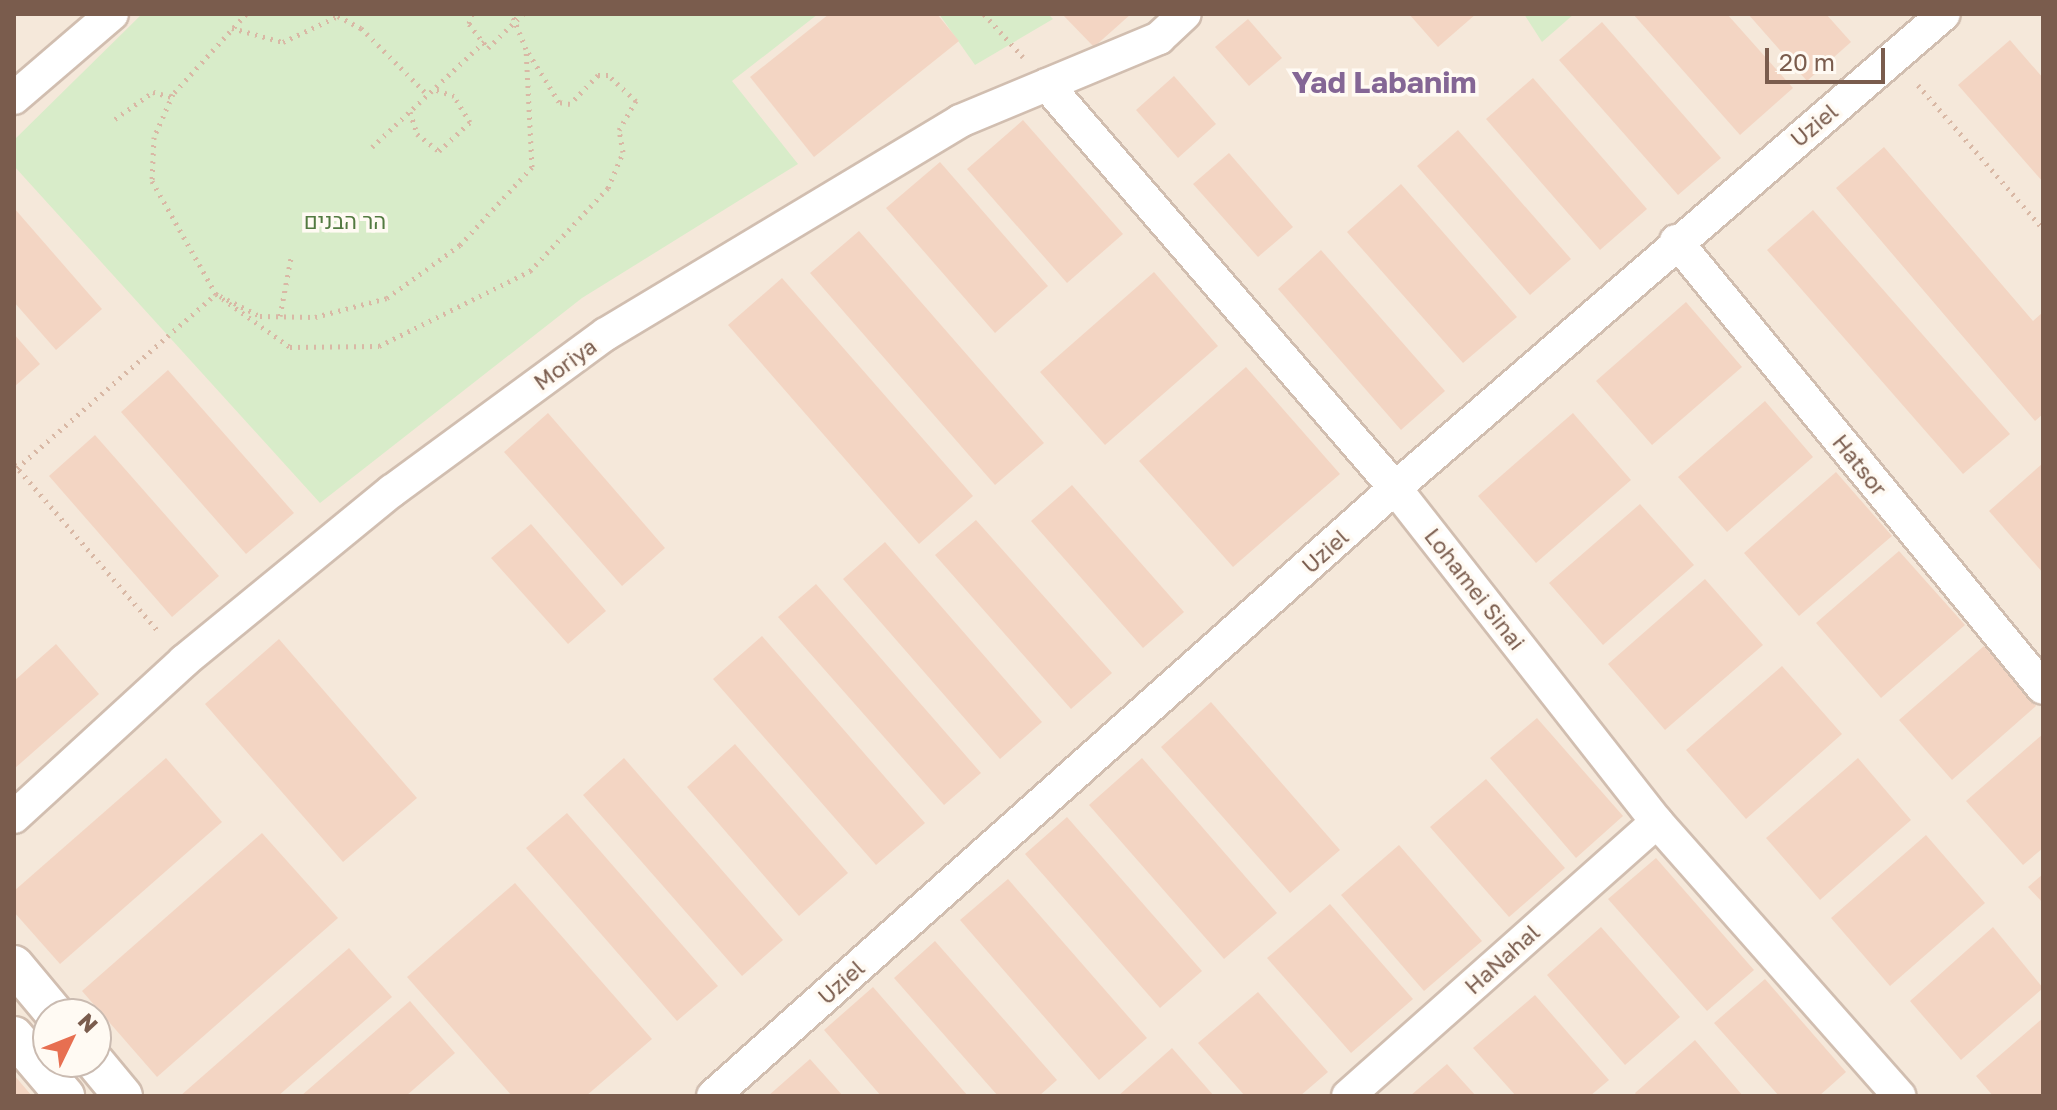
<!DOCTYPE html>
<html>
<head>
<meta charset="utf-8">
<style>
	body { margin:0 }
	#map { position:relative; width:2057px; height:1110px; overflow:hidden; background:#fdf6ec; font-family:"Golos Text",Heebo,sans-serif }
	div>[style] { position:absolute }
	.residential>* { inset:0; background:#f5e8da }
	.green>* { inset:0; background:#d8ecc9 }
	.building>* { inset:0; background:#f3d5c3 }
	.path>* { height:5px; margin-top:-2.5px; transform-origin:0; background:repeating-linear-gradient(90deg,#d9b8a5 0 2px,transparent 0 8px) }
	.roads { filter:drop-shadow(2px 0 #d1beb0) drop-shadow(-2px 0 #d1beb0) drop-shadow(0 2px #d1beb0) drop-shadow(0 -2px #d1beb0) }
	.minor>* { height:32px; margin:-16px; padding:0 16px; transform-origin:16px; border-radius:16px; background:#fff }
	.tertiary>* { height:38px; margin:-19px; padding:0 19px; transform-origin:19px; border-radius:19px; background:#fff }
	span { translate:-50% -50%; white-space:nowrap; text-align:center; line-height:1.15; -webkit-text-stroke:7px #fffaf3; paint-order:stroke }
	.street-label { font-size:22px; color:#7a5c4d }
	.park-label { font-size:22px; color:#537a41 }
	.district-label { font-size:30px; color:#846695; font-weight:700 }
	.frame { position:absolute; inset:0; border:16px solid #7a5c4d; pointer-events:none }
	.north { position:absolute; left:32px; top:998px; width:80px; height:80px; box-sizing:border-box; background:#fffaf3; border:2px solid #cabbb1; border-radius:50%; rotate:47deg; font-size:22px; font-weight:700; line-height:32px; text-align:center; color:#7a5c4d }
	.north::after { content:''; display:block; margin:auto; width:28px; height:36px; background:#e76f51; clip-path:polygon(50% 0,100% 100%,50% 72%,0 100%) }
	.scale { position:absolute; left:1765px; top:48px; width:120px; height:36px; box-sizing:border-box; border:4px solid #7a5c4d; border-top:0; padding-left:10px; font-size:24px; line-height:28px; white-space:nowrap; color:#7a5c4d; -webkit-text-stroke:6px #fffaf3; paint-order:stroke }
</style>
</head>
<body>
<div id="map">
	<div class="residential">
		<div style="clip-path:polygon(evenodd,14px 14px,2043px 14px,2043px 1096px,14px 1096px,14px 14px,48px 1014px,96px 1014px,96px 1062px,48px 1062px,48px 1014px)"></div>
	</div>
	<div class="green">
		<div style="clip-path:polygon(142px 14px,818px 14px,732px 81px,798px 164px,582px 298px,320px 503px,14px 166px,14px 140px)"></div>
		<div style="clip-path:polygon(939px 14px,1048px 14px,1053px 19px,975px 65px)"></div>
		<div style="clip-path:polygon(1524px 14px,1574px 14px,1542px 42px)"></div>
	</div>
	<div class="building">
		<div style="clip-path:polygon(829px 14px,937px 14px,959px 41px,814px 157px,750px 77px)"></div>
		<div style="clip-path:polygon(1062px 14px,1131px 14px,1094px 47px)"></div>
		<div style="clip-path:polygon(1409px 14px,1476px 14px,1438px 47px)"></div>
		<div style="clip-path:polygon(1633px 14px,1727px 14px,1793px 88px,1740px 135px)"></div>
		<div style="clip-path:polygon(1748px 14px,1826px 14px,1851px 42px,1807px 81px)"></div>
		<div style="clip-path:polygon(1248px 19px,1282px 58px,1249px 86px,1215px 47px)"></div>
		<div style="clip-path:polygon(1602px 22px,1721px 158px,1678px 195px,1559px 60px)"></div>
		<div style="clip-path:polygon(2010px 40px,2043px 78px,2043px 182px,1958px 85px)"></div>
		<div style="clip-path:polygon(1174px 76px,1216px 124px,1178px 158px,1136px 110px)"></div>
		<div style="clip-path:polygon(1533px 78px,1647px 209px,1600px 250px,1486px 119px)"></div>
		<div style="clip-path:polygon(1023px 120px,1123px 234px,1067px 283px,967px 169px)"></div>
		<div style="clip-path:polygon(1458px 130px,1571px 259px,1530px 295px,1417px 166px)"></div>
		<div style="clip-path:polygon(1884px 147px,2033px 321px,2043px 312px,2043px 414px,2035px 421px,1836px 188px)"></div>
		<div style="clip-path:polygon(1229px 153px,1293px 227px,1258px 257px,1193px 184px)"></div>
		<div style="clip-path:polygon(940px 162px,1048px 286px,995px 333px,886px 208px)"></div>
		<div style="clip-path:polygon(1401px 184px,1517px 317px,1463px 363px,1347px 232px)"></div>
		<div style="clip-path:polygon(14px 208px,102px 309px,56px 350px,14px 302px)"></div>
		<div style="clip-path:polygon(1813px 210px,2010px 434px,1963px 474px,1767px 250px)"></div>
		<div style="clip-path:polygon(859px 231px,1044px 443px,995px 485px,810px 273px)"></div>
		<div style="clip-path:polygon(1321px 250px,1445px 391px,1401px 430px,1278px 289px)"></div>
		<div style="clip-path:polygon(1154px 272px,1218px 346px,1105px 445px,1040px 372px)"></div>
		<div style="clip-path:polygon(782px 278px,973px 496px,919px 544px,728px 325px)"></div>
		<div style="clip-path:polygon(1686px 302px,1742px 367px,1652px 445px,1596px 381px)"></div>
		<div style="clip-path:polygon(14px 334px,40px 364px,14px 387px)"></div>
		<div style="clip-path:polygon(1246px 367px,1340px 474px,1233px 567px,1139px 461px)"></div>
		<div style="clip-path:polygon(168px 370px,294px 513px,246px 554px,121px 412px)"></div>
		<div style="clip-path:polygon(1765px 401px,1813px 457px,1727px 532px,1678px 477px)"></div>
		<div style="clip-path:polygon(548px 413px,665px 548px,622px 586px,504px 452px)"></div>
		<div style="clip-path:polygon(1573px 413px,1631px 480px,1536px 563px,1478px 496px)"></div>
		<div style="clip-path:polygon(95px 435px,219px 576px,172px 617px,49px 476px)"></div>
		<div style="clip-path:polygon(2043px 463px,2043px 573px,1989px 511px)"></div>
		<div style="clip-path:polygon(1836px 472px,1892px 536px,1799px 616px,1744px 553px)"></div>
		<div style="clip-path:polygon(1072px 485px,1184px 612px,1143px 648px,1031px 521px)"></div>
		<div style="clip-path:polygon(1640px 504px,1694px 565px,1603px 645px,1549px 583px)"></div>
		<div style="clip-path:polygon(976px 520px,1112px 673px,1071px 709px,935px 555px)"></div>
		<div style="clip-path:polygon(531px 524px,606px 611px,568px 644px,491px 558px)"></div>
		<div style="clip-path:polygon(885px 542px,1042px 722px,1000px 759px,843px 579px)"></div>
		<div style="clip-path:polygon(1899px 551px,1965px 625px,1881px 698px,1816px 623px)"></div>
		<div style="clip-path:polygon(1705px 579px,1763px 645px,1665px 730px,1608px 664px)"></div>
		<div style="clip-path:polygon(816px 584px,981px 773px,944px 805px,778px 617px)"></div>
		<div style="clip-path:polygon(762px 636px,925px 823px,876px 865px,713px 679px)"></div>
		<div style="clip-path:polygon(279px 639px,417px 798px,343px 862px,205px 704px)"></div>
		<div style="clip-path:polygon(56px 644px,99px 694px,14px 769px,14px 681px)"></div>
		<div style="clip-path:polygon(1984px 646px,2036px 706px,1952px 780px,1899px 720px)"></div>
		<div style="clip-path:polygon(1782px 666px,1842px 734px,1746px 819px,1686px 750px)"></div>
		<div style="clip-path:polygon(1211px 702px,1340px 850px,1290px 893px,1161px 747px)"></div>
		<div style="clip-path:polygon(1537px 718px,1623px 816px,1576px 858px,1490px 758px)"></div>
		<div style="clip-path:polygon(2043px 734px,2043px 848px,2023px 865px,1966px 801px)"></div>
		<div style="clip-path:polygon(735px 744px,848px 873px,799px 916px,687px 787px)"></div>
		<div style="clip-path:polygon(166px 758px,222px 822px,60px 964px,14px 912px,14px 891px)"></div>
		<div style="clip-path:polygon(624px 758px,783px 940px,742px 976px,583px 795px)"></div>
		<div style="clip-path:polygon(1142px 758px,1277px 913px,1224px 959px,1089px 805px)"></div>
		<div style="clip-path:polygon(1858px 758px,1911px 820px,1820px 900px,1766px 838px)"></div>
		<div style="clip-path:polygon(1486px 779px,1565px 868px,1509px 917px,1430px 827px)"></div>
		<div style="clip-path:polygon(567px 813px,718px 986px,677px 1021px,526px 848px)"></div>
		<div style="clip-path:polygon(1067px 817px,1202px 971px,1160px 1008px,1025px 854px)"></div>
		<div style="clip-path:polygon(262px 833px,338px 918px,157px 1077px,82px 991px)"></div>
		<div style="clip-path:polygon(1926px 835px,1985px 903px,1890px 986px,1831px 918px)"></div>
		<div style="clip-path:polygon(1399px 845px,1482px 941px,1424px 991px,1341px 895px)"></div>
		<div style="clip-path:polygon(1656px 858px,1754px 970px,1707px 1011px,1608px 899px)"></div>
		<div style="clip-path:polygon(2043px 874px,2043px 903px,2028px 887px)"></div>
		<div style="clip-path:polygon(1008px 879px,1147px 1038px,1099px 1080px,960px 920px)"></div>
		<div style="clip-path:polygon(515px 883px,652px 1039px,586px 1096px,512px 1096px,407px 977px)"></div>
		<div style="clip-path:polygon(1330px 904px,1413px 999px,1351px 1053px,1267px 958px)"></div>
		<div style="clip-path:polygon(1601px 927px,1680px 1017px,1625px 1065px,1547px 975px)"></div>
		<div style="clip-path:polygon(1993px 927px,2043px 988px,1961px 1060px,1910px 1001px)"></div>
		<div style="clip-path:polygon(935px 941px,1057px 1080px,1039px 1096px,998px 1096px,894px 978px)"></div>
		<div style="clip-path:polygon(349px 948px,392px 997px,278px 1096px,180px 1096px)"></div>
		<div style="clip-path:polygon(1765px 979px,1846px 1072px,1819px 1096px,1779px 1096px,1714px 1023px)"></div>
		<div style="clip-path:polygon(873px 987px,968px 1096px,881px 1096px,824px 1030px)"></div>
		<div style="clip-path:polygon(1258px 992px,1328px 1072px,1300px 1096px,1245px 1096px,1198px 1043px)"></div>
		<div style="clip-path:polygon(1535px 995px,1609px 1080px,1590px 1096px,1516px 1096px,1473px 1048px)"></div>
		<div style="clip-path:polygon(410px 1001px,455px 1053px,406px 1096px,301px 1096px)"></div>
		<div style="clip-path:polygon(2043px 1018px,2043px 1096px,1993px 1096px,1976px 1076px)"></div>
		<div style="clip-path:polygon(1695px 1040px,1743px 1096px,1637px 1096px,1635px 1093px)"></div>
		<div style="clip-path:polygon(1172px 1048px,1214px 1096px,1118px 1096px)"></div>
		<div style="clip-path:polygon(810px 1059px,843px 1096px,768px 1096px)"></div>
		<div style="clip-path:polygon(1447px 1064px,1476px 1096px,1410px 1096px)"></div>
		<div style="clip-path:polygon(14px 1075px,32px 1096px,14px 1096px)"></div>
	</div>
	<div class="path">
		<div style="left:246px;top:14px;width:108px;rotate:132.4deg"></div>
		<div style="left:173px;top:94px;width:47px;rotate:113.8deg"></div>
		<div style="left:154px;top:137px;width:44px;rotate:92.6deg"></div>
		<div style="left:152px;top:181px;width:130px;rotate:60.5deg"></div>
		<div style="left:216px;top:294px;width:91px;rotate:35.6deg"></div>
		<div style="left:290px;top:347px;width:89px;rotate:-0.6deg"></div>
		<div style="left:379px;top:346px;width:169px;rotate:-26.4deg"></div>
		<div style="left:530px;top:271px;width:114px;rotate:-46.8deg"></div>
		<div style="left:608px;top:188px;width:39px;rotate:-67deg"></div>
		<div style="left:623px;top:152px;width:22px;rotate:-100deg"></div>
		<div style="left:619px;top:130px;width:34px;rotate:-60deg"></div>
		<div style="left:636px;top:101px;width:38px;rotate:-137deg"></div>
		<div style="left:608px;top:75px;width:10px;rotate:180deg"></div>
		<div style="left:598px;top:75px;width:40px;rotate:134deg"></div>
		<div style="left:570px;top:104px;width:11px;rotate:-170deg"></div>
		<div style="left:559px;top:102px;width:62px;rotate:-121.9deg"></div>
		<div style="left:472px;top:14px;width:10px;rotate:107deg"></div>
		<div style="left:469px;top:24px;width:31px;rotate:52deg"></div>
		<div style="left:488px;top:48px;width:49px;rotate:-44.2deg"></div>
		<div style="left:984px;top:14px;width:58px;rotate:47.8deg"></div>
		<div style="left:232px;top:28px;width:53px;rotate:15.4deg"></div>
		<div style="left:283px;top:42px;width:61px;rotate:-25.3deg"></div>
		<div style="left:338px;top:16px;width:26px;rotate:28deg"></div>
		<div style="left:361px;top:28px;width:95px;rotate:45deg"></div>
		<div style="left:1918px;top:85px;width:191px;rotate:49deg"></div>
		<div style="left:410px;top:112px;width:23px;rotate:72deg"></div>
		<div style="left:417px;top:134px;width:28px;rotate:38deg"></div>
		<div style="left:439px;top:151px;width:42px;rotate:-43.1deg"></div>
		<div style="left:470px;top:122px;width:31px;rotate:-122deg"></div>
		<div style="left:454px;top:96px;width:21px;rotate:-161deg"></div>
		<div style="left:115px;top:119px;width:47px;rotate:-35.4deg"></div>
		<div style="left:153px;top:92px;width:20px;rotate:15deg"></div>
		<div style="left:372px;top:147px;width:154px;rotate:-43.2deg"></div>
		<div style="left:220px;top:296px;width:45px;rotate:26.6deg"></div>
		<div style="left:260px;top:316px;width:55px;rotate:1deg"></div>
		<div style="left:315px;top:317px;width:74px;rotate:-14.8deg"></div>
		<div style="left:387px;top:298px;width:90px;rotate:-36deg"></div>
		<div style="left:460px;top:245px;width:106px;rotate:-47.3deg"></div>
		<div style="left:532px;top:167px;width:118px;rotate:-92.9deg"></div>
		<div style="left:526px;top:49px;width:38px;rotate:-112deg"></div>
		<div style="left:280px;top:316px;width:59px;rotate:-79.3deg"></div>
		<div style="left:14px;top:464px;width:223px;rotate:49.2deg"></div>
		<div style="left:17px;top:468px;width:264px;rotate:-41.2deg"></div>
	</div>
	<div class="roads">
		<div class="minor">
			<div style="left:1047px;top:85px;width:532px;rotate:49.19deg"></div>
			<div style="left:1395px;top:488px;width:424px;rotate:51.9deg"></div>
			<div style="left:1657px;top:822px;width:366px;rotate:48.5deg"></div>
			<div style="left:14px;top:98px;width:129px;rotate:-40.6deg"></div>
			<div style="left:1676px;top:241px;width:578px;rotate:50.61deg"></div>
			<div style="left:14px;top:817px;width:231px;rotate:-42.5deg"></div>
			<div style="left:184px;top:661px;width:269px;rotate:-39.3deg"></div>
			<div style="left:392px;top:491px;width:265px;rotate:-36.3deg"></div>
			<div style="left:606px;top:334px;width:413px;rotate:-31deg"></div>
			<div style="left:960px;top:121px;width:216px;rotate:-22.6deg"></div>
			<div style="left:1159px;top:38px;width:35px;rotate:-43deg"></div>
			<div style="left:713px;top:1096px;width:914px;rotate:-41.72deg"></div>
			<div style="left:1395px;top:488px;width:725px;rotate:-40.81deg"></div>
			<div style="left:1348px;top:1096px;width:413px;rotate:-41.6deg"></div>
		</div>
		<div class="tertiary">
			<div style="left:14px;top:965px;width:64px;rotate:50.1deg"></div>
			<div style="left:14px;top:1036px;width:79px;rotate:49.6deg"></div>
			<div style="left:95px;top:1062px;width:44px;rotate:50.5deg"></div>
		</div>
	</div>
	<div class="street-label">
		<span style="left:1814px;top:125px;rotate:-40deg">Uziel</span>
		<span style="left:565px;top:364px;rotate:-36deg">Moriya</span>
		<span style="left:1860px;top:465px;rotate:51deg">Hatsor</span>
		<span style="left:1325px;top:551px;rotate:-42deg">Uziel</span>
		<span style="left:1475px;top:589px;rotate:52deg">Lohamei Sinai</span>
		<span style="left:1502px;top:959px;rotate:-42deg">HaNahal</span>
		<span style="left:841px;top:982px;rotate:-42deg">Uziel</span>
	</div>
	<div class="park-label">
		<span style="left:345px;top:221px">הר הבנים</span>
	</div>
	<div class="district-label">
		<span style="left:1384px;top:82px">Yad Labanim</span>
	</div>
	<div class="frame"></div>
	<div class="north">N</div>
	<div class="scale">20 m</div>
</div>
</body>
</html>
